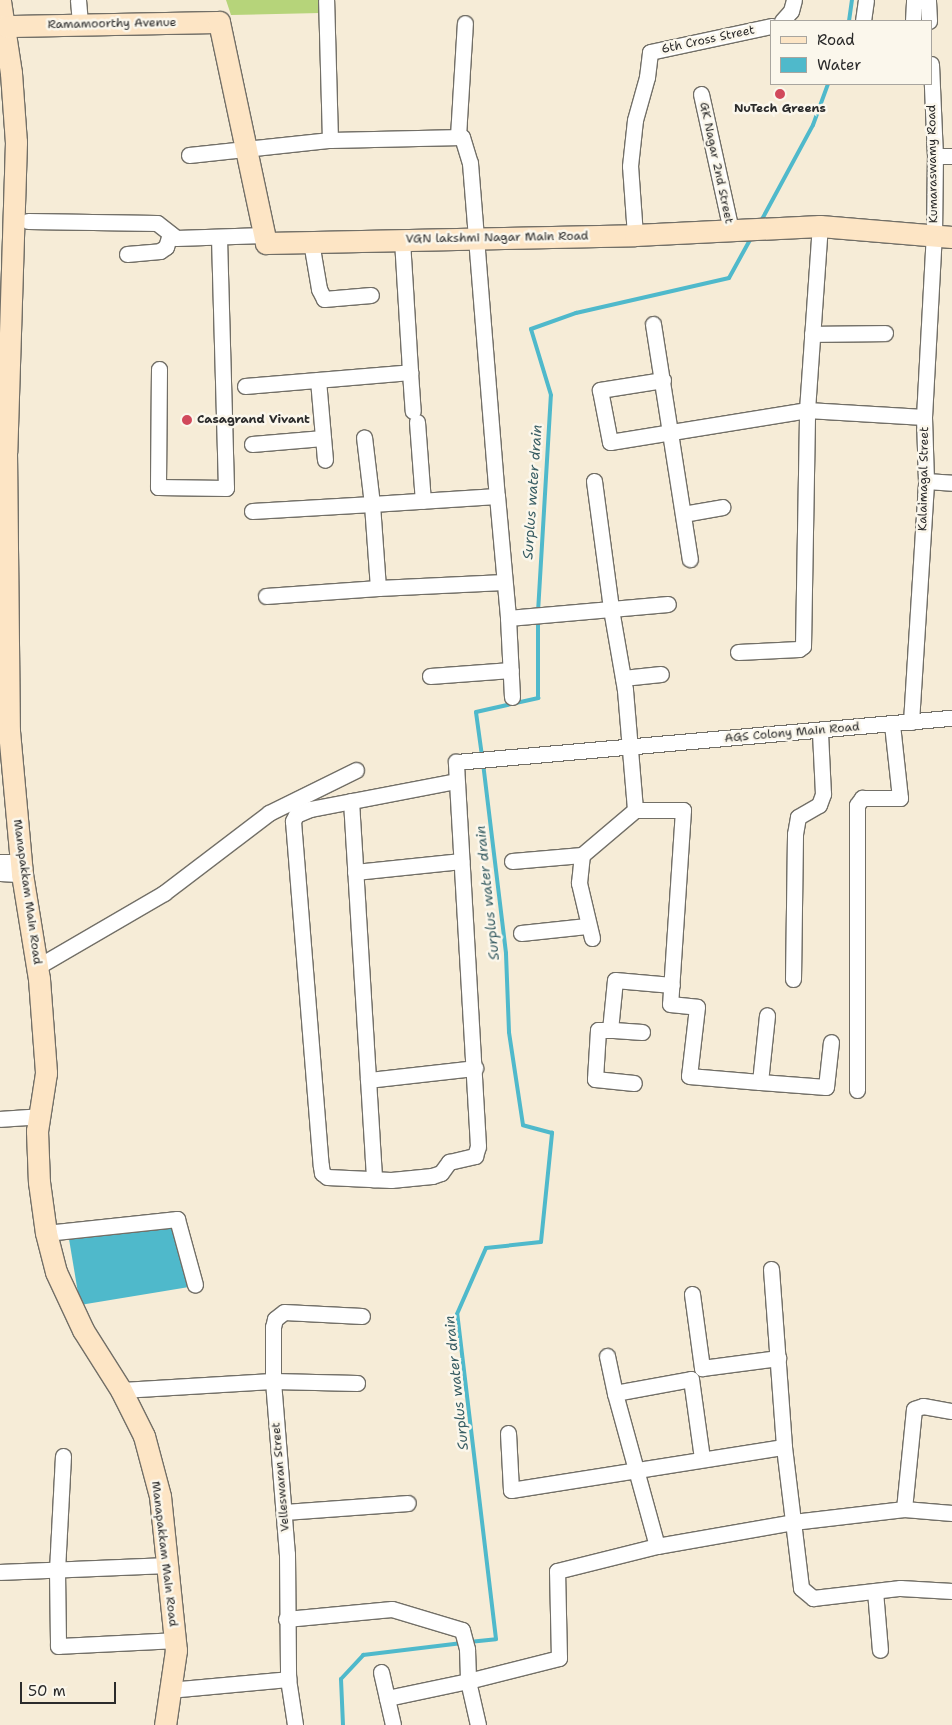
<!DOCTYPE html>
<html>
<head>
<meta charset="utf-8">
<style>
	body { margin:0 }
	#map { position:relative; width:952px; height:1725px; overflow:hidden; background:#f6ecd7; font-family:"Shantell Sans",sans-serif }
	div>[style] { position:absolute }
	.green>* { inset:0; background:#b6d47a }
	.water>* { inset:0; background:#4fb9cb }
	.stream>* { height:4px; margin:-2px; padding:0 2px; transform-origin:2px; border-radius:2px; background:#4fb9cb }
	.roads { filter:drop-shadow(1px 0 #726f67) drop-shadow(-1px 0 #726f67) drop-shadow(0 1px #726f67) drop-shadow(0 -1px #726f67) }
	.street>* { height:15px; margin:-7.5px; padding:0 7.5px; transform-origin:7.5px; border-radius:7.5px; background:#fff }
	.secondary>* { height:21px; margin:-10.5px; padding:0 10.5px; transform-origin:10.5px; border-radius:10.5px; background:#fde5c5 }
	.dots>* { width:14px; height:14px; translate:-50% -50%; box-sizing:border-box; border:2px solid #fbf7ec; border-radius:50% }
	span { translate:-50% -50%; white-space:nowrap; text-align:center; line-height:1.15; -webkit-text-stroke:5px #fbf7ec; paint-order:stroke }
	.street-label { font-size:12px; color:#2b2b2b }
	.poi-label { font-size:12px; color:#2b2b2b; font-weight:700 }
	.left { translate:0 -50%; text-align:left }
	.water-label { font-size:14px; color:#385d63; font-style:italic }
	.legend { position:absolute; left:770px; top:20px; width:162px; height:65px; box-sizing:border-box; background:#fbf7ec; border:1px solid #a8a59f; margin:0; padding:6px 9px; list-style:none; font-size:15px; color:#2b2b2b }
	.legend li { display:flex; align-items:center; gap:10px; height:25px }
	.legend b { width:25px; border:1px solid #a8a59f }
	.scale { position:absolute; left:20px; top:1682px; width:96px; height:22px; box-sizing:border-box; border:2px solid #2b2b2b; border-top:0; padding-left:6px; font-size:15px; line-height:18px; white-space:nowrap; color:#2b2b2b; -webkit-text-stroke:4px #fbf7ec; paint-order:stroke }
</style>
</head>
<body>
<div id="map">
	<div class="green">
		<div style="clip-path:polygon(226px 0,319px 0,320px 13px,231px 15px)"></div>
	</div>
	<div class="water">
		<div style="clip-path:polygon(174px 1227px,189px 1287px,80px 1305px,69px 1239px)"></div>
	</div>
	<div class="stream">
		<div style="left:849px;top:21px;width:21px;rotate:-82deg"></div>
		<div style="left:760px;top:223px;width:111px;rotate:-61.6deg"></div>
		<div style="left:813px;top:125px;width:44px;rotate:-69.9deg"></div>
		<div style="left:538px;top:612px;width:217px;rotate:-86.6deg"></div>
		<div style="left:551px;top:395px;width:69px;rotate:-106.9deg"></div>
		<div style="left:531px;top:329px;width:48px;rotate:-19.6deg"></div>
		<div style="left:576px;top:313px;width:157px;rotate:-12.9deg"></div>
		<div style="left:729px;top:278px;width:46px;rotate:-61.2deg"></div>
		<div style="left:482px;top:756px;width:44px;rotate:-97.8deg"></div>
		<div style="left:476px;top:712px;width:64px;rotate:-12.7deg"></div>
		<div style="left:538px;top:698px;width:79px;rotate:-90deg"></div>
		<div style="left:469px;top:1642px;width:27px;rotate:-6deg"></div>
		<div style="left:496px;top:1639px;width:327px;rotate:-96.8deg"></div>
		<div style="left:457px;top:1314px;width:72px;rotate:-66.3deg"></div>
		<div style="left:486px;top:1248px;width:55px;rotate:-6.2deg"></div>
		<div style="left:541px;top:1242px;width:110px;rotate:-84.2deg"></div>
		<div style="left:552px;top:1133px;width:30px;rotate:-165deg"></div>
		<div style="left:523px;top:1125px;width:94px;rotate:-98.6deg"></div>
		<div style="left:509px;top:1032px;width:79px;rotate:-92.2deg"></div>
		<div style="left:506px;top:953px;width:191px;rotate:-96.9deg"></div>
		<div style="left:343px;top:1725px;width:46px;rotate:-92.5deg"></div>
		<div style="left:341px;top:1679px;width:33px;rotate:-47deg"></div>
		<div style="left:363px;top:1655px;width:100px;rotate:-6.9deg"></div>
	</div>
	<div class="roads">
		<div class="street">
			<div style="left:78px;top:0;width:24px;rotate:85deg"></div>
			<div style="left:914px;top:1px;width:14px"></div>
			<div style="left:928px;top:1px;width:20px;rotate:87deg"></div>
			<div style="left:782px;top:21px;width:13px;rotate:-48deg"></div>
			<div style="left:791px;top:11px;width:11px;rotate:-75deg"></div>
			<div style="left:863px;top:21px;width:21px;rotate:-82deg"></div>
			<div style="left:913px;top:21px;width:21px;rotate:-87deg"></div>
			<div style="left:701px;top:94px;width:140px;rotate:77.6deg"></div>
			<div style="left:458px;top:136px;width:113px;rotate:-86.5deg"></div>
			<div style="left:330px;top:140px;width:132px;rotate:-1.3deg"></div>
			<div style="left:462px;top:137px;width:27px;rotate:73deg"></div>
			<div style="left:470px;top:163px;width:334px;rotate:85.4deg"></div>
			<div style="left:189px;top:155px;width:142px;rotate:-6.1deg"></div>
			<div style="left:330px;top:140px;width:140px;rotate:-91.6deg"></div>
			<div style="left:935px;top:156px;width:17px"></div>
			<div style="left:28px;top:221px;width:129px;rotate:0.9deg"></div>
			<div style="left:157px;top:223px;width:24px;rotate:38deg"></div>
			<div style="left:176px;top:238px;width:88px;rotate:-2deg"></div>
			<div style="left:635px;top:235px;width:69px;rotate:-94.1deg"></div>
			<div style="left:630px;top:166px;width:46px;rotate:-83.8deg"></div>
			<div style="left:635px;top:120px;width:45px;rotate:-74.4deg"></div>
			<div style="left:647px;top:77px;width:25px;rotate:-83deg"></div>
			<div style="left:650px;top:52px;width:124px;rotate:-12.1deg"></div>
			<div style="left:402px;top:240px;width:132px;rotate:86.5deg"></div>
			<div style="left:311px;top:242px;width:48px;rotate:80.3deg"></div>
			<div style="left:319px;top:289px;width:11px;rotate:63deg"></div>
			<div style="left:324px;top:299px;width:47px;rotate:-4.9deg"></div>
			<div style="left:127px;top:254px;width:33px;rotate:-5deg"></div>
			<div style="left:160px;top:251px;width:7px;rotate:-34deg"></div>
			<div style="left:166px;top:247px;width:14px;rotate:-73deg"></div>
			<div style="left:653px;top:324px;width:238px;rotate:81.1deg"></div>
			<div style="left:812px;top:334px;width:73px;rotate:-0.8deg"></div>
			<div style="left:159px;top:369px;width:118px;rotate:90.5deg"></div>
			<div style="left:158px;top:487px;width:68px;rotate:0.8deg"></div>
			<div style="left:226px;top:488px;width:250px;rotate:-91.6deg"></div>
			<div style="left:318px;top:380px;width:80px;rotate:85deg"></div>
			<div style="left:663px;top:380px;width:64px;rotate:171deg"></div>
			<div style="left:600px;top:390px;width:53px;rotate:79.1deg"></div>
			<div style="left:610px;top:442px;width:200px;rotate:-9.2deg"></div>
			<div style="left:807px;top:410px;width:117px;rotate:3.4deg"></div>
			<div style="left:245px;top:386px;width:166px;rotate:-4.8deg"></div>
			<div style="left:410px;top:372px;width:39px;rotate:86deg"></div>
			<div style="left:417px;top:422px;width:79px;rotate:85.7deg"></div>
			<div style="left:252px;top:444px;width:71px;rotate:-4.8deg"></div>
			<div style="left:594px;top:481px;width:129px;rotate:82.4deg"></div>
			<div style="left:611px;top:609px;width:57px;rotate:-5deg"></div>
			<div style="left:926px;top:481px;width:26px;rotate:4deg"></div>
			<div style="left:252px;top:511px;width:120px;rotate:-3.3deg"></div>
			<div style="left:372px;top:504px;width:67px;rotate:-96.8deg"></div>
			<div style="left:683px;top:514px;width:40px;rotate:-10deg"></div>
			<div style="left:504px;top:582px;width:126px;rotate:177.3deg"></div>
			<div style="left:378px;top:588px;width:84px;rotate:-94.1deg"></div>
			<div style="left:372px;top:504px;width:125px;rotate:-3.7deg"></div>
			<div style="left:497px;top:496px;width:122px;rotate:84.8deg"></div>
			<div style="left:508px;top:618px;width:103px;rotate:-5deg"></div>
			<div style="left:611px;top:609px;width:82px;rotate:80.2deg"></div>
			<div style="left:625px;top:690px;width:120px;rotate:85.2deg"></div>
			<div style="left:266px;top:596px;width:112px;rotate:-4.1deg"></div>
			<div style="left:508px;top:618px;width:79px;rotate:87.1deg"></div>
			<div style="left:738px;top:652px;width:61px;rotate:-2.8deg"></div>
			<div style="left:799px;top:649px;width:5px;rotate:-37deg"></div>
			<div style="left:803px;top:646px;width:236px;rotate:-89deg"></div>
			<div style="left:807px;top:410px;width:184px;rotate:-86deg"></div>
			<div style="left:430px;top:676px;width:81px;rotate:-4.2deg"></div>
			<div style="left:623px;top:678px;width:38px;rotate:-6deg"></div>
			<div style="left:911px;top:722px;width:241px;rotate:-86.4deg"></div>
			<div style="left:926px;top:481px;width:64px;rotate:-91.8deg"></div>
			<div style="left:924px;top:417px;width:182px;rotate:-86.9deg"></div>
			<div style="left:934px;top:235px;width:79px;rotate:-89.3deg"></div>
			<div style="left:935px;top:156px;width:92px;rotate:-92.5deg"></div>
			<div style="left:456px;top:781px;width:149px;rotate:169.1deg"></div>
			<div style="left:310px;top:809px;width:15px;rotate:157deg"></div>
			<div style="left:296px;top:815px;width:7px;rotate:117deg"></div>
			<div style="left:293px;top:821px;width:346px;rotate:85.4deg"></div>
			<div style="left:321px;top:1166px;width:7px;rotate:82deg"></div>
			<div style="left:322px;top:1173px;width:6px;rotate:39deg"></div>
			<div style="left:327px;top:1177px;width:64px;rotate:2.7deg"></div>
			<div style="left:391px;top:1180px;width:41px;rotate:-5.6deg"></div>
			<div style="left:432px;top:1176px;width:9px;rotate:-18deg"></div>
			<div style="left:441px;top:1173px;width:14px;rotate:-54deg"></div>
			<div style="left:449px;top:1162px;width:27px;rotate:-13deg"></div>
			<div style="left:475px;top:1156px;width:10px;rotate:-73deg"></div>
			<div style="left:478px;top:1146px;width:385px;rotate:-93.3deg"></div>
			<div style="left:456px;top:762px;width:498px;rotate:-5.1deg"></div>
			<div style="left:351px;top:801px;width:379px;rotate:86.5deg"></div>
			<div style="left:512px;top:861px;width:70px;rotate:-4.9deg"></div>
			<div style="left:0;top:862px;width:21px"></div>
			<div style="left:355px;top:872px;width:107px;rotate:-5.9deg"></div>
			<div style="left:0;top:873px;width:22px;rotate:3deg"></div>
			<div style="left:521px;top:933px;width:66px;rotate:-6.1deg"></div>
			<div style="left:592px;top:938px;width:57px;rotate:-103.3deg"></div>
			<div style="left:579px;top:883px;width:28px;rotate:-84deg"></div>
			<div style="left:582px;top:855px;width:70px;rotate:-40.3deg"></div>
			<div style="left:635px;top:810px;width:48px"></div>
			<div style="left:683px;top:810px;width:194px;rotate:93.8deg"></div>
			<div style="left:670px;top:1004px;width:27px;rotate:6deg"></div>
			<div style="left:697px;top:1007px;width:69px;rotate:96.6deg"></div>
			<div style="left:689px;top:1076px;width:71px;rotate:4.8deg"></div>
			<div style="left:760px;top:1082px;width:67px;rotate:-84deg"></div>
			<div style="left:37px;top:967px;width:147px;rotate:-30.2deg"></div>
			<div style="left:164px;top:893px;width:132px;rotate:-37.3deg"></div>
			<div style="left:269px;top:813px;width:97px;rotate:-26.3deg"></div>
			<div style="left:793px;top:979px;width:145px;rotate:-89.2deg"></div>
			<div style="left:795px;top:834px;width:17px;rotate:-80deg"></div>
			<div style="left:798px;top:817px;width:24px;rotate:-30deg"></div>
			<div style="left:819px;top:805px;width:12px;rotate:-70deg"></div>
			<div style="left:823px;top:794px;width:62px;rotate:-92.8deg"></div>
			<div style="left:610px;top:1030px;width:12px;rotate:180deg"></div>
			<div style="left:598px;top:1030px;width:49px;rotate:93.5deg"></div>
			<div style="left:595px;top:1079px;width:39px;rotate:6deg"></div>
			<div style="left:642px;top:1032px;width:32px;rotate:-176deg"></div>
			<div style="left:610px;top:1030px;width:50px;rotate:-84.3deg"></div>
			<div style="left:615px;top:980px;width:57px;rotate:5deg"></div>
			<div style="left:368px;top:1080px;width:108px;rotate:-6.4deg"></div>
			<div style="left:760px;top:1082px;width:66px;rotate:4.3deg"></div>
			<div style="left:826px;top:1087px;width:45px;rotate:-83.7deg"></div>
			<div style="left:857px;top:1090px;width:285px;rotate:-90deg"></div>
			<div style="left:857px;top:805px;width:9px;rotate:-54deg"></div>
			<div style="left:862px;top:798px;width:38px"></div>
			<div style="left:900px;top:798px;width:74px;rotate:-96.2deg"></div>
			<div style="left:0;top:1119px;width:39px;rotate:-4deg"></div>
			<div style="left:46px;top:1233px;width:132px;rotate:-6.1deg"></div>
			<div style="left:177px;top:1219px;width:68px;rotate:74.7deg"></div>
			<div style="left:771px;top:1269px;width:178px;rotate:85.8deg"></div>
			<div style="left:784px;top:1447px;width:142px;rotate:83.1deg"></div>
			<div style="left:801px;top:1588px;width:16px;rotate:40deg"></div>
			<div style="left:813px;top:1598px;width:88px;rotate:-6.6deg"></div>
			<div style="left:900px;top:1588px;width:52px;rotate:3.3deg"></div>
			<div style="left:692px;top:1294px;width:75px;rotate:82.3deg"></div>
			<div style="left:702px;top:1368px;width:77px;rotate:-7.5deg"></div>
			<div style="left:607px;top:1356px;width:38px;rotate:78deg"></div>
			<div style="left:357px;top:1383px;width:84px;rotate:-178.6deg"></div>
			<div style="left:273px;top:1381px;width:54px;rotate:-90deg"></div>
			<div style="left:273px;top:1327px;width:8px;rotate:-76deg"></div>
			<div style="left:275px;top:1319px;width:11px;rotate:-38deg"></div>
			<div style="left:284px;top:1312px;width:78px;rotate:2.9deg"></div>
			<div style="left:121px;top:1390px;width:152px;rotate:-3.4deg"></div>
			<div style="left:273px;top:1381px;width:174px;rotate:85.4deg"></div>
			<div style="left:287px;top:1554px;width:125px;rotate:89.5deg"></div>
			<div style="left:288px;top:1679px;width:47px;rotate:81.3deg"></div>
			<div style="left:508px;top:1433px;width:57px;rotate:87deg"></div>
			<div style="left:511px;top:1490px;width:276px;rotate:-9deg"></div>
			<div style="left:63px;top:1456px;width:115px;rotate:93deg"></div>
			<div style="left:57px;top:1571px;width:75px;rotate:89.2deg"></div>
			<div style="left:58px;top:1646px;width:117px;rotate:-2.9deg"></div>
			<div style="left:904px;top:1509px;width:100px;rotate:-84.3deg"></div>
			<div style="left:914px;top:1409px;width:9px;rotate:-18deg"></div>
			<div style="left:923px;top:1406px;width:29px;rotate:10deg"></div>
			<div style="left:285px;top:1512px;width:123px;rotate:-4.2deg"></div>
			<div style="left:657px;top:1546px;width:159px;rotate:-105.4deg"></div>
			<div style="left:615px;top:1393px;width:77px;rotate:-10.4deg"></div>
			<div style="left:691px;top:1379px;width:80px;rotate:82.1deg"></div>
			<div style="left:0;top:1572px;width:167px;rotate:-2.4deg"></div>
			<div style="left:875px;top:1591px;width:59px;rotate:85.2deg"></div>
			<div style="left:286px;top:1619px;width:106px;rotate:-5.4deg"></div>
			<div style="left:392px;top:1609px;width:73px;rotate:16.7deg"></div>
			<div style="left:462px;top:1630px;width:20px;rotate:75deg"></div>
			<div style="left:467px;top:1649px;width:32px;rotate:88deg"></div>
			<div style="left:468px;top:1681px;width:83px;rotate:168.1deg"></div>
			<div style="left:381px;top:1672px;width:54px;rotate:77.2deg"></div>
			<div style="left:168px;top:1690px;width:121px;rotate:-5.2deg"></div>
			<div style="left:478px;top:1725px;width:45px;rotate:-102.8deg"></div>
			<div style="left:468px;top:1681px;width:94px;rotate:-14.2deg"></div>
			<div style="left:559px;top:1658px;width:87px;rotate:-91.3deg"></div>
			<div style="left:557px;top:1571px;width:103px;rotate:-14deg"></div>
			<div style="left:657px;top:1546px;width:138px;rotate:-10deg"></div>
			<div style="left:793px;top:1522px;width:112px;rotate:-6.7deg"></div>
			<div style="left:904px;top:1509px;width:48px;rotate:4.8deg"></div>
		</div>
		<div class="secondary">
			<div style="left:0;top:1px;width:73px;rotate:81.3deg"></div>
			<div style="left:11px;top:73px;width:69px;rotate:85.9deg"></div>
			<div style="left:16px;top:142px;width:310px;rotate:91.8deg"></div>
			<div style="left:6px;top:452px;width:279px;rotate:89.4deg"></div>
			<div style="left:9px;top:731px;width:144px;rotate:84.8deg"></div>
			<div style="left:22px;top:874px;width:106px;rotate:80.8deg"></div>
			<div style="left:39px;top:979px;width:94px;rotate:85.7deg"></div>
			<div style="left:46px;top:1073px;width:59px;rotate:98.8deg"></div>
			<div style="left:37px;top:1131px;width:51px;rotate:87.8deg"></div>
			<div style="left:39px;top:1182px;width:51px;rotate:82.2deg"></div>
			<div style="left:46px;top:1233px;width:40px;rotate:75.6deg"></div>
			<div style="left:56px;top:1272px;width:64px;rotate:65deg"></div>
			<div style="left:83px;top:1330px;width:71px;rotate:57.7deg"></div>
			<div style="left:121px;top:1390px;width:51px;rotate:63.4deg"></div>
			<div style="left:144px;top:1436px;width:62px;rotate:75.1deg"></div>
			<div style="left:160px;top:1496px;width:155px;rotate:84.1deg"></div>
			<div style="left:176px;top:1650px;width:76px;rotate:98.3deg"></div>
			<div style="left:6px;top:26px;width:213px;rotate:-1.1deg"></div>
			<div style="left:219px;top:22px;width:226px;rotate:78deg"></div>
			<div style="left:266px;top:243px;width:369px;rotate:-1.2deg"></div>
			<div style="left:635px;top:235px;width:185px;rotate:-2.8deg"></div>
			<div style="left:820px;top:226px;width:132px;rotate:4.8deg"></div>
		</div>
	</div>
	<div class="dots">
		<div style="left:780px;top:94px;background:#d1495b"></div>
		<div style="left:187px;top:420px;background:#d1495b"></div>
	</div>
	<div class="street-label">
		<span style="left:112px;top:24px;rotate:-1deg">Ramamoorthy Avenue</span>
		<span style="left:708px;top:40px;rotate:-12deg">6th Cross Street</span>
		<span style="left:716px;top:163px;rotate:78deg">GK Nagar 2nd Street</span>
		<span style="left:933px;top:164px;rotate:-91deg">Kumaraswamy Road</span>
		<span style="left:497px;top:238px;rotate:-1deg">VGN lakshmi Nagar Main Road</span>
		<span style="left:924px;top:479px;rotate:-89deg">Kalaimagal Street</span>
		<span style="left:792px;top:733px;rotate:-5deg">AGS Colony Main Road</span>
		<span style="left:27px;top:892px;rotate:82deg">Manapakkam Main Road</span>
		<span style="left:281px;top:1477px;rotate:-95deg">Velleswaran Street</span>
		<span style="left:164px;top:1554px;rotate:83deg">Manapakkam Main Road</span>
	</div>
	<div class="poi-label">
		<span style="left:780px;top:109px">NuTech Greens</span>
		<span class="left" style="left:197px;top:420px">Casagrand Vivant</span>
	</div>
	<div class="water-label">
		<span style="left:532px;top:492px;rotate:-86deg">Surplus water drain</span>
		<span style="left:487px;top:893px;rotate:-96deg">Surplus water drain</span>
		<span style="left:456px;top:1383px;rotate:-96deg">Surplus water drain</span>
	</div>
	<ul class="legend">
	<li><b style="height:6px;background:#fde5c5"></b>Road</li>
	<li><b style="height:14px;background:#4fb9cb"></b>Water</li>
	</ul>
	<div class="scale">50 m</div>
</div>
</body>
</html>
